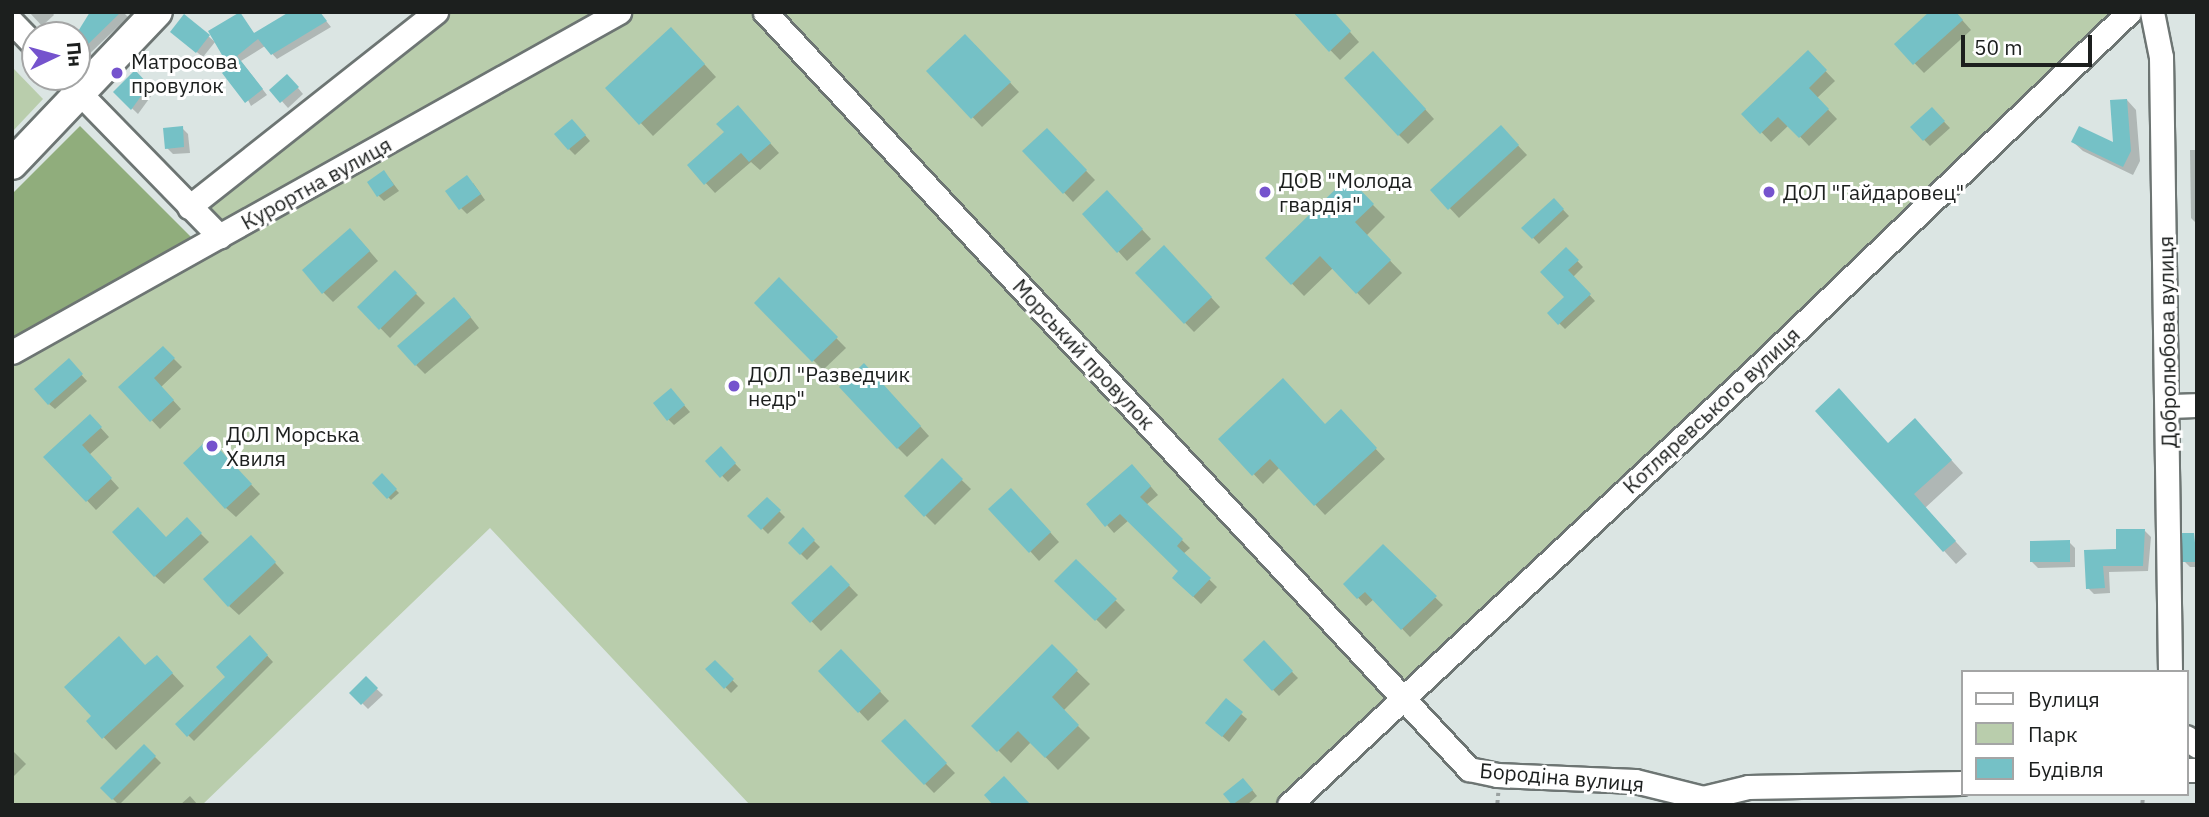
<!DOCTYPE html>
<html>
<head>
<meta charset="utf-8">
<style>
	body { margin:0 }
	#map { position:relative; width:2209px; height:817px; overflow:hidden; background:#dbe5e3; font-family:"IBM Plex Sans",sans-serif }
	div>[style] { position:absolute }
	.green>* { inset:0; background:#b9cdac }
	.forest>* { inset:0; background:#90ad7c }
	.shadow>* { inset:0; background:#0003 }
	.building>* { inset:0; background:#75c1c6 }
	.path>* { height:3.5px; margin-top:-1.75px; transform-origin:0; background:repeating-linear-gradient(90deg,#9aa1a0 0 5px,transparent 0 8.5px) }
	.roads { filter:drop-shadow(2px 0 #6d7573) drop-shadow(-2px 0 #6d7573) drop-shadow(0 2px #6d7573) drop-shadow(0 -2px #6d7573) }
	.minor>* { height:23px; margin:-11.5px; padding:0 11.5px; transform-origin:11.5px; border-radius:11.5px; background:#fff }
	.major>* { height:30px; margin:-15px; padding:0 15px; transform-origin:15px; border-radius:15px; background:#fff }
	.dots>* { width:19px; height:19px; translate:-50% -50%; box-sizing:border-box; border:4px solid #fff; border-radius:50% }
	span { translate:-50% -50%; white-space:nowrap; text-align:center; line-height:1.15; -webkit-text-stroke:6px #fff; paint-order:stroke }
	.poi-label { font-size:21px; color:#1c1f1e }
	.left { translate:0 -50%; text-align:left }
	.street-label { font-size:21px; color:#1c1f1e }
	.frame { position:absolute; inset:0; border:14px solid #1c1f1e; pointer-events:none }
	.legend { position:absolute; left:1961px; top:670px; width:228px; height:126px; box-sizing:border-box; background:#fff; border:2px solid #a4a5a5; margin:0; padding:9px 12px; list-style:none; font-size:21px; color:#1c1f1e }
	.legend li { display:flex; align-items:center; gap:14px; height:35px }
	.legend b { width:35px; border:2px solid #a4a5a5 }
	.north { position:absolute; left:21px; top:21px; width:70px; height:70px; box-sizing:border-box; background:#fff; border:2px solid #a4a5a5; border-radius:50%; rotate:85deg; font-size:19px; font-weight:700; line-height:28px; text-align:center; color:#1c1f1e }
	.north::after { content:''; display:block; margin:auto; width:24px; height:32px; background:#7553cd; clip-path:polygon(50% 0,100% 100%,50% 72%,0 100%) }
	.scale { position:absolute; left:1961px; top:35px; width:131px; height:32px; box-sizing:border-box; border:4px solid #1c1f1e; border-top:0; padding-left:9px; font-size:21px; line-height:24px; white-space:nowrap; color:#1c1f1e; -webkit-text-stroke:5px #fff; paint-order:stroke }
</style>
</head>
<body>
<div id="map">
	<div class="green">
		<div style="clip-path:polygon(440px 12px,2128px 12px,1400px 696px,1277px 805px,750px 805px,490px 528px,202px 805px,12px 805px,12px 363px,221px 236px,193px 209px)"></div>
		<div style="clip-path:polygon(12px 67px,43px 99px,12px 132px)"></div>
	</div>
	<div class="forest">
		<div style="clip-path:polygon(80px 126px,193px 239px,12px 341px,12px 194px)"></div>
	</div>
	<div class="shadow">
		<div style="clip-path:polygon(29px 12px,52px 12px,54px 15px,42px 26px)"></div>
		<div style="clip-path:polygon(93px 12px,123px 12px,128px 17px,83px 60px,77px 54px,77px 35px)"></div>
		<div style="clip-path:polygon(319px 12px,331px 27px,277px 59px,265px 46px,241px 61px,267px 95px,251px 106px,232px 68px,240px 14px,255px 35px)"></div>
		<div style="clip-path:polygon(1293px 12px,1332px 12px,1359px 42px,1340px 60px)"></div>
		<div style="clip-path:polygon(1955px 12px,1971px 30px,1924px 73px,1896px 44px)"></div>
		<div style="clip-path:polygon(185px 16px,215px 42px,203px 57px,178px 37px)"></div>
		<div style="clip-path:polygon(684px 42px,716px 77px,653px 136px,608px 88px)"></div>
		<div style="clip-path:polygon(975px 45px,1019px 92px,982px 127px,929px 71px)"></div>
		<div style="clip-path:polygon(1808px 53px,1835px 81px,1817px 98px,1837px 119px,1809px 146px,1789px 125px,1771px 142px,1744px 114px)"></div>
		<div style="clip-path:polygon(1382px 62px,1434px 119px,1408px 144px,1399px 135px)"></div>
		<div style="clip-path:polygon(135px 72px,154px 92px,138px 114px,115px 92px)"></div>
		<div style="clip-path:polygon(293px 82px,303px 94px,288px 108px,272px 90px)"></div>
		<div style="clip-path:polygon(2127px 100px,2136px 110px,2140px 161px,2133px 175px,2083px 151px,2073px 142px,2115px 145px)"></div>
		<div style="clip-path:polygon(1932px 109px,1950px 128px,1930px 146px,1912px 127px)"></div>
		<div style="clip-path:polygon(747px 117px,779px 153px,760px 170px,751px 162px,715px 193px,689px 165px)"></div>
		<div style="clip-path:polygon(578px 127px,590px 141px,575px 155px,569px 149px)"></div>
		<div style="clip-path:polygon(182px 128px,188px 134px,190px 153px,173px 154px,167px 148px)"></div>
		<div style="clip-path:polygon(1046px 130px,1095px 180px,1073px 202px,1025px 151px)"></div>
		<div style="clip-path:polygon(1510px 137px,1527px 155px,1459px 218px,1433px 190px)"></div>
		<div style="clip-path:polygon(2190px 150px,2197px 150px,2197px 224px,2191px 218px)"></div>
		<div style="clip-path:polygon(389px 178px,399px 191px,384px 201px,378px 195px)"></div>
		<div style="clip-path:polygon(1348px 180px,1385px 217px,1366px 236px,1402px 273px,1369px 305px,1333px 268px,1304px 296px,1267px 258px)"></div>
		<div style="clip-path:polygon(473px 183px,485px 200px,467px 214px,461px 208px)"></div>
		<div style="clip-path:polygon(1554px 200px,1569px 216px,1539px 244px,1524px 228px)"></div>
		<div style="clip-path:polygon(1116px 202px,1151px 239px,1127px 261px,1118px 251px)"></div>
		<div style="clip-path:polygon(359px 239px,378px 261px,333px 302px,323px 292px)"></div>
		<div style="clip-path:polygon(1164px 247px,1220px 307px,1194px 332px,1137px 273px)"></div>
		<div style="clip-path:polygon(1566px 249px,1583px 267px,1573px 277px,1595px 301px,1565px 329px,1549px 313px,1567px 297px)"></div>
		<div style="clip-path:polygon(395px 273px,425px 303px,390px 338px,360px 307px)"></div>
		<div style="clip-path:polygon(779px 280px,846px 348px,823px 370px,756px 303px)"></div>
		<div style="clip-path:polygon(464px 309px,479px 328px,425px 374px,416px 365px)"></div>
		<div style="clip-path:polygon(163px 348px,182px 367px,161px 387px,181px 409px,160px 429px,121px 387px)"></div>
		<div style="clip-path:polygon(74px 367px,87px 381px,55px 409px,49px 404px)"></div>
		<div style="clip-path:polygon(874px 375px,929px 436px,907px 457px,898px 448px)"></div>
		<div style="clip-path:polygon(676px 396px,690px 412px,674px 425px,668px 419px)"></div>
		<div style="clip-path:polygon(1817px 411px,1889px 444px,1927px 433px,1963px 473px,1925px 508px,1967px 554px,1956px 564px)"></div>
		<div style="clip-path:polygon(90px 416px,109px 437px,89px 455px,119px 488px,96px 510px,46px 457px)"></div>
		<div style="clip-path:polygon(1350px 421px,1385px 459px,1325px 515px,1280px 467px,1263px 484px,1221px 439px)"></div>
		<div style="clip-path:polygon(721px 449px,741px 470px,728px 482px,708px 461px)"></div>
		<div style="clip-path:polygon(218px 450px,260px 494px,236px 517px,226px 508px)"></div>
		<div style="clip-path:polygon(942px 461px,971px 489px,935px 525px,906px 496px)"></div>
		<div style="clip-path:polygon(1140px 474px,1158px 495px,1146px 505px,1190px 548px,1183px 554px,1217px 587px,1201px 604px,1174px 578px,1180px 571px,1129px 520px,1114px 533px,1107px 525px)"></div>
		<div style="clip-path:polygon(382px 476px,399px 493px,391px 500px,374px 483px)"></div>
		<div style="clip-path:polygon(767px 499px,785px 517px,768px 534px,750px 516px)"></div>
		<div style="clip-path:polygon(1020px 499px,1059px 542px,1039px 561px,1030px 551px)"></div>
		<div style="clip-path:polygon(187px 520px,209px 542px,164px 584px,155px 576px,166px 540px)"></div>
		<div style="clip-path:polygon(803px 530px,820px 547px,807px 560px,790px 543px)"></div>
		<div style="clip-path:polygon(2145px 531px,2151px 537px,2148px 571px,2109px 572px,2110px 593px,2094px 594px,2088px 588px,2086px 552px,2118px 550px)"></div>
		<div style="clip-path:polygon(2193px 534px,2197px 567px,2190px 567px,2184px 561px)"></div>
		<div style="clip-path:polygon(2069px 542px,2075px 548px,2075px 567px,2038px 568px,2032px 562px)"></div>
		<div style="clip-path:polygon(260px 546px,284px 573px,239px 615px,229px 606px)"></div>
		<div style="clip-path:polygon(1383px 547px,1443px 605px,1410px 637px,1374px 599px,1366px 606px,1345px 584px)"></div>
		<div style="clip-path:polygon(1076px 561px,1125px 610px,1106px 629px,1057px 581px)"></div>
		<div style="clip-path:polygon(831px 567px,858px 595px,821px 631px,794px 603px)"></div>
		<div style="clip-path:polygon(250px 637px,273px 662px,194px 741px,177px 724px,227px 677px)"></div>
		<div style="clip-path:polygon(1263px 642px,1298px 678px,1279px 696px,1245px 660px)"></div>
		<div style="clip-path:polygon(1052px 647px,1090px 684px,1063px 711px,1090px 738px,1058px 770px,1031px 742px,1011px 763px,974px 726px)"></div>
		<div style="clip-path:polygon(841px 651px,889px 701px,868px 721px,821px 671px)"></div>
		<div style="clip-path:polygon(715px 662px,738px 686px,731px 693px,708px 669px)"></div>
		<div style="clip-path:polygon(146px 667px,169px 670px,184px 686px,116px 750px,88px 721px)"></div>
		<div style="clip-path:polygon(366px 679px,383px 695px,368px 709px,352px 693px)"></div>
		<div style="clip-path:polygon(1241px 714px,1247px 719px,1229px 742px,1213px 728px)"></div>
		<div style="clip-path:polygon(905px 722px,955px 773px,934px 793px,884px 742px)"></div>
		<div style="clip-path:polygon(144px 746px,161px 763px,119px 805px,102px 788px)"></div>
		<div style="clip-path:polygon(12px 750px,26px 764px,12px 778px)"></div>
		<div style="clip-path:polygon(1249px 786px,1257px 796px,1247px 805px,1234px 805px,1225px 794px)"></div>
		<div style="clip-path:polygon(190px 796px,198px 805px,180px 805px)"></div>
	</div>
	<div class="building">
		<div style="clip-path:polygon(90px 12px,121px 12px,77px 55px,77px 33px)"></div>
		<div style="clip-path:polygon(240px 12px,254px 33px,289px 12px,320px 12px,327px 21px,271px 55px,258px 39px,237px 56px,263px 89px,245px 103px,222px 73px,229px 67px,208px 31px)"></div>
		<div style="clip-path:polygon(1293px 12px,1334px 12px,1351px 31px,1329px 52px)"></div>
		<div style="clip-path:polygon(1929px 12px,1956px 12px,1963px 20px,1913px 65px,1894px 44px)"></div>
		<div style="clip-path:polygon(184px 14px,210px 35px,196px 53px,170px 32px)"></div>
		<div style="clip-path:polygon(671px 27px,705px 64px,639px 125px,605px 88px)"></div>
		<div style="clip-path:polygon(965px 34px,1011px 82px,971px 119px,926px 71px)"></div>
		<div style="clip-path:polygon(1808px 50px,1827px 70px,1809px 88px,1829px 109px,1799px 138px,1778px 117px,1760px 134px,1741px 114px)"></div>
		<div style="clip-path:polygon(1373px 51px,1426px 109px,1398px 136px,1344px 78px)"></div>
		<div style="clip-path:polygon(135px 70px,149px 85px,131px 110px,113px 92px)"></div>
		<div style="clip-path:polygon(287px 74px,299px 87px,280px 103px,269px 90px)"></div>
		<div style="clip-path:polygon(2127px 99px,2131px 151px,2123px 167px,2071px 142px,2079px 126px,2113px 142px,2110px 100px)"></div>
		<div style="clip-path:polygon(738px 105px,771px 143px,749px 162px,741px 153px,704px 185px,687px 165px,724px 132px,716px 124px)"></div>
		<div style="clip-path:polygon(1932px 107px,1945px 121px,1923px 141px,1910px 127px)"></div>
		<div style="clip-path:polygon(572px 119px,586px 135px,568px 150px,554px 134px)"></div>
		<div style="clip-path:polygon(1501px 125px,1519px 145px,1448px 210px,1430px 190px)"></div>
		<div style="clip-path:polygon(183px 126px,184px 147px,165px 149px,163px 128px)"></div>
		<div style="clip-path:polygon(1047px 128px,1087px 170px,1063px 194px,1022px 151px)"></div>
		<div style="clip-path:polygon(384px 170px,394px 185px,377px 197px,367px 182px)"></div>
		<div style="clip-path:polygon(467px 175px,481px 194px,459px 210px,445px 191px)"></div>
		<div style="clip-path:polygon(1348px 177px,1374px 204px,1355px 222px,1391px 260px,1356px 294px,1320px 256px,1291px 285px,1265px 258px)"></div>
		<div style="clip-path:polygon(1107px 190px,1143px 229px,1117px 253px,1082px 214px)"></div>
		<div style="clip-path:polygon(1554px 198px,1564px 209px,1532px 239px,1521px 228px)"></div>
		<div style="clip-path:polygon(350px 228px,370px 251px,322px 294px,302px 270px)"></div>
		<div style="clip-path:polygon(1164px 245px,1212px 297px,1184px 324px,1135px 273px)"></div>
		<div style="clip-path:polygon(1566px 247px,1579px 260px,1568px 270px,1591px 294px,1558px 325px,1547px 313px,1564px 297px,1540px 272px)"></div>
		<div style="clip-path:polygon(395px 270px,417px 293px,379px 330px,357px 307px)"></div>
		<div style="clip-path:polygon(779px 277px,838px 337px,812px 362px,754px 303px)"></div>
		<div style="clip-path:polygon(454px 297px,471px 317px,415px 366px,397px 346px)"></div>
		<div style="clip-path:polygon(163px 346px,175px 358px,154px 378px,174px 400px,150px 422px,118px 387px)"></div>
		<div style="clip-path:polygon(69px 358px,83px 374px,48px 405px,34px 389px)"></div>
		<div style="clip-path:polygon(864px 363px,921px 426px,897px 449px,839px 387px)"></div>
		<div style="clip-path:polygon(1283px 378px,1325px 424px,1341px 409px,1377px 448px,1314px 506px,1270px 459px,1252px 476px,1218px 439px)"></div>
		<div style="clip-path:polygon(671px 388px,685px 405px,667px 421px,653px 403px)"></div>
		<div style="clip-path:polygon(1839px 388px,1888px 443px,1915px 418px,1952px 460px,1914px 494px,1956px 541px,1943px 552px,1815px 411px)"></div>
		<div style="clip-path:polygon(90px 414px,102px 427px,82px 445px,112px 478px,86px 502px,43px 457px)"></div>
		<div style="clip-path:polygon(209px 438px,252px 484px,225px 509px,183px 463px)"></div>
		<div style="clip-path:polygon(721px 446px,736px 463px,720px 478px,705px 461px)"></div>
		<div style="clip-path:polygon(942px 458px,963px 479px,924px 517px,904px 496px)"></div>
		<div style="clip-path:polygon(1132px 464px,1151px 486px,1140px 497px,1183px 539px,1177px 546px,1211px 578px,1193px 597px,1172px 578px,1178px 571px,1120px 514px,1105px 527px,1086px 504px)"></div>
		<div style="clip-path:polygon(382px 473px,397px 489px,387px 499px,372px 483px)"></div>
		<div style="clip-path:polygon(1011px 488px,1051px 532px,1029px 553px,988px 509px)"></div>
		<div style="clip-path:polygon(767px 497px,781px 510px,761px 530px,747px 516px)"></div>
		<div style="clip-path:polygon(138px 507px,166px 537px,187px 517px,202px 533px,154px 577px,112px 532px)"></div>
		<div style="clip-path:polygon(803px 527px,815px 540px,800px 555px,788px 543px)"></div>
		<div style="clip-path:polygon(2116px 529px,2145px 529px,2143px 566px,2103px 566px,2105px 588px,2086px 589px,2084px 550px,2116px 549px)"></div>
		<div style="clip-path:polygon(2182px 533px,2194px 533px,2197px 562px,2182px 562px)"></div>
		<div style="clip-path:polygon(251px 535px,276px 562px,228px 607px,203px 579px)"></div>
		<div style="clip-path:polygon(2070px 540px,2070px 562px,2030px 562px,2030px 541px)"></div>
		<div style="clip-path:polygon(1383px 544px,1437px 596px,1401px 630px,1365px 592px,1357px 599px,1343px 584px)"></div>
		<div style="clip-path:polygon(1076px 559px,1117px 599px,1095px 621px,1054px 581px)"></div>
		<div style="clip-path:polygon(831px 565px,850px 585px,810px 623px,791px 603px)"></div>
		<div style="clip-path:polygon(250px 635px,268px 655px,187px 737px,175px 724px,225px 677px,216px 667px)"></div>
		<div style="clip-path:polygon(119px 636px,145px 665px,157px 655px,173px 673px,102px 739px,86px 721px,91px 716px,64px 687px)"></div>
		<div style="clip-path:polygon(1264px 640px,1293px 671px,1272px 691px,1243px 660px)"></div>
		<div style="clip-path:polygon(1052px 644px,1078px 670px,1052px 697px,1079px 725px,1045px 758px,1018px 731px,997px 752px,971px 726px)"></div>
		<div style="clip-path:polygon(841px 649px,881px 691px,858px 713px,818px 671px)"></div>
		<div style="clip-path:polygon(715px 660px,734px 679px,724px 689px,705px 669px)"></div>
		<div style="clip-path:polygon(366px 676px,378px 688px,361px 705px,349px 693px)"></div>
		<div style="clip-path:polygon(1226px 698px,1243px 712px,1222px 737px,1205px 723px)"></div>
		<div style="clip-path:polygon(905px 719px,947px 763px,924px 785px,881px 741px)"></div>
		<div style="clip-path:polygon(144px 744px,156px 756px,112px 800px,100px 788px)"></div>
		<div style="clip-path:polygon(1004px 776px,1031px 805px,993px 805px,984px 795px)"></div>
		<div style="clip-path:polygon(1243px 778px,1253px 790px,1232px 805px,1223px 794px)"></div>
	</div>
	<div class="path">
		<div style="left:1497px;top:805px;width:12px;rotate:-85deg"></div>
		<div style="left:2142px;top:805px;width:11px;rotate:-85deg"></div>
	</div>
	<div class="roads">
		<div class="minor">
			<div style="left:765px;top:12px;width:1034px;rotate:47.08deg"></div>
			<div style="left:1469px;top:769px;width:29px;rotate:12deg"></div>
			<div style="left:1497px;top:775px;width:138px;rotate:2.5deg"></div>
			<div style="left:1635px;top:781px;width:70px;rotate:14deg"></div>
			<div style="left:1703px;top:798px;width:46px;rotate:-13.7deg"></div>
			<div style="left:1748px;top:787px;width:214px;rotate:-1.1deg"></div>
			<div style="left:2152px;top:12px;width:46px;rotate:78.7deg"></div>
			<div style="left:2161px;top:57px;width:615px;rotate:89.16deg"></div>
			<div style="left:12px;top:22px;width:33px;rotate:46deg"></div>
			<div style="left:64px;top:77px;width:223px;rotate:45.7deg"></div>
			<div style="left:189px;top:207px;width:315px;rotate:-38.3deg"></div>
			<div style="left:12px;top:352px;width:696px;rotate:-29.25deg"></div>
			<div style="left:2169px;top:406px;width:28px;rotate:-2deg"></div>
			<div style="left:2186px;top:737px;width:14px;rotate:39deg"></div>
			<div style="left:2186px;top:770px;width:11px"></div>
			<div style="left:1289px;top:805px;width:636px;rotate:-43.03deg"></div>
			<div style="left:1754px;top:371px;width:519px;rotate:-43.75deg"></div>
		</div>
		<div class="major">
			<div style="left:12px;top:164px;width:210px;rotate:-46.4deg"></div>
		</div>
	</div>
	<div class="dots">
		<div style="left:117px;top:73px;background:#7553cd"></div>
		<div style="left:1265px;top:192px;background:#7553cd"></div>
		<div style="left:1769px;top:192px;background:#7553cd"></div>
		<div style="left:734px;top:386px;background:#7553cd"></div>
		<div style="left:212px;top:446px;background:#7553cd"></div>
	</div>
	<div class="poi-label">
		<span class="left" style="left:131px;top:73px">Матросова<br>провулок</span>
		<span class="left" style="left:1279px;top:192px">ДОВ "Молода<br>гвардія"</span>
		<span class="left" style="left:1783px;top:192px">ДОЛ "Гайдаровец"</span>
		<span class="left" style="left:748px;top:386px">ДОЛ "Разведчик<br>недр"</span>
		<span class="left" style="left:226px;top:446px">ДОЛ Морська<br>Хвиля</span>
	</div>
	<div class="street-label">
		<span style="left:316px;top:183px;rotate:-29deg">Курортна вулиця</span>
		<span style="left:2167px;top:342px;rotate:-91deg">Добролюбова вулиця</span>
		<span style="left:1084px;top:354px;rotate:47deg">Морський провулок</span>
		<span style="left:1711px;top:410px;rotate:-43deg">Котляревського вулиця</span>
		<span style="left:1562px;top:777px;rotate:5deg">Бородіна вулиця</span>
	</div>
	<div class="frame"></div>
	<ul class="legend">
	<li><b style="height:9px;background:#fff"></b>Вулиця</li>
	<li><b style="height:19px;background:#b9cdac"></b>Парк</li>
	<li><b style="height:19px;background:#75c1c6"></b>Будівля</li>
	</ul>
	<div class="north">Пн</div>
	<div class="scale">50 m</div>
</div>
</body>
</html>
